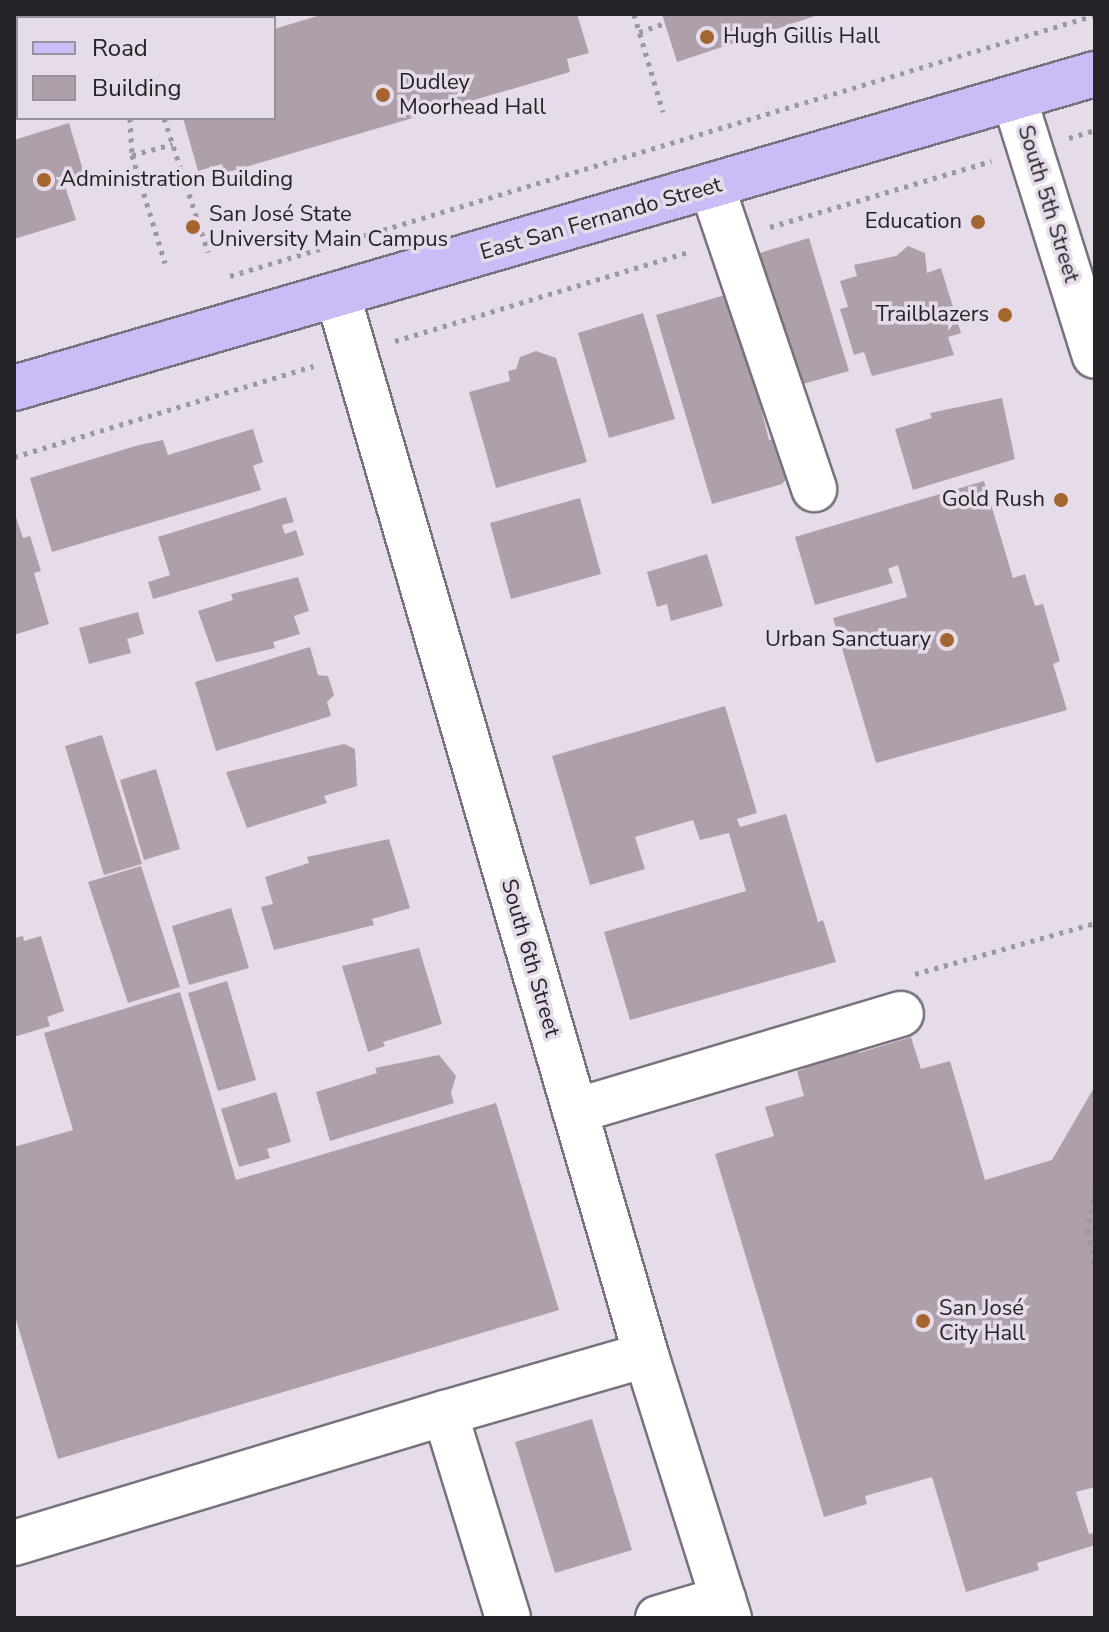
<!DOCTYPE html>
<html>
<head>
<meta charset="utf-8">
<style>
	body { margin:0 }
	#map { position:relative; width:1109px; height:1632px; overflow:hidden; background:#e5dbe9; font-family:"Nunito Sans",sans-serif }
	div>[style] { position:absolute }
	.building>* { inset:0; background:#aea0aa }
	.path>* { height:5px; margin-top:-2.5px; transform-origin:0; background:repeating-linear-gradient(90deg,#9e96a1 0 4px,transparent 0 10px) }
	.roads { filter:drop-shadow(2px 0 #79717d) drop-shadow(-2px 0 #79717d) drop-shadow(0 2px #79717d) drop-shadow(0 -2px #79717d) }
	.minor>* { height:44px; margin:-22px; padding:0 22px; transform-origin:22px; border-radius:22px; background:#fff }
	.major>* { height:44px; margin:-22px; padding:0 22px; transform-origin:22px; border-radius:22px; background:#cbbbf6 }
	.dots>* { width:22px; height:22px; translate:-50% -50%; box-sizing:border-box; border:4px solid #e5dbe9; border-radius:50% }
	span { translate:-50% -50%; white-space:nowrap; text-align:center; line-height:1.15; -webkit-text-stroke:7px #e5dbe9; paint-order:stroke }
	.poi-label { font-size:22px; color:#262328 }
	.left { translate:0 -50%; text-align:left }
	.right { translate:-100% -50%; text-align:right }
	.street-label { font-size:22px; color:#262328 }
	.frame { position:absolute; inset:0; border:16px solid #262328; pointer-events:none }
	.legend { position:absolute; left:16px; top:16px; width:260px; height:104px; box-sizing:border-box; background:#e5dbe9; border:2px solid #99919c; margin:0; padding:10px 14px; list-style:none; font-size:24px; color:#262328 }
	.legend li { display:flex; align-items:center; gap:16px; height:40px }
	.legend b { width:40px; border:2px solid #99919c }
</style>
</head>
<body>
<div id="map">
	<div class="building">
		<div style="clip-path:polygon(324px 14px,577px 14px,589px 53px,567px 59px,570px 72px,225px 173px,222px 164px,198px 171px,183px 118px,274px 118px,274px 29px)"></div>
		<div style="clip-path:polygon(662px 14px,818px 14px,818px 15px,677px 62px)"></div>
		<div style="clip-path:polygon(69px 123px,85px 177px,64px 183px,76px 220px,14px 239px,14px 140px)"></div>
		<div style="clip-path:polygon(809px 238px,849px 371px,792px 387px,753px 255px)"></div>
		<div style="clip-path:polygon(908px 246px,925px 253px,927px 273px,941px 268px,961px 333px,948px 337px,954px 355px,872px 376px,864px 352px,854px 355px,840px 309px,848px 307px,840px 281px,857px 276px,854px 265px,896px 256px)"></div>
		<div style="clip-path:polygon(732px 293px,769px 440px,775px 439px,787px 478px,782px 484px,712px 504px,656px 315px)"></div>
		<div style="clip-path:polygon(643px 313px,675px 419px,609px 438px,578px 333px)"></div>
		<div style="clip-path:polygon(536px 351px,556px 358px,587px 462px,496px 488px,469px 392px,510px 381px,508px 371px,516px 369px,520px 357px)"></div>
		<div style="clip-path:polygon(1002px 398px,1015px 459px,913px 490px,895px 429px,932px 418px,930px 413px)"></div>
		<div style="clip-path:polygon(253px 429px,263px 462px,253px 466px,261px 490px,52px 552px,30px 478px,139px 445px,163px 440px,168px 455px)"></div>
		<div style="clip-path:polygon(984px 481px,1013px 578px,1025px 574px,1035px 606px,1043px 604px,1060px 661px,1053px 664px,1067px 710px,876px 763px,833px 618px,907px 597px,898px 565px,888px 569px,893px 583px,815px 605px,795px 537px)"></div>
		<div style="clip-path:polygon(286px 497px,294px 522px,282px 525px,285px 534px,296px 530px,304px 555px,153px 599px,148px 582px,170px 575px,158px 537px)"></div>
		<div style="clip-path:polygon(580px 498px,601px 574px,511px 599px,490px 523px)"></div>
		<div style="clip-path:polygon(14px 511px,23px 538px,30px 536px,41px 571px,34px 573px,49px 624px,14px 635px)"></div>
		<div style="clip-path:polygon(707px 554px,723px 606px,671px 621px,667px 604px,657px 607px,647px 572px)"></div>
		<div style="clip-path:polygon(298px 577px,309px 611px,294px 616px,300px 634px,273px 642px,275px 648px,216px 662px,198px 611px,233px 600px,231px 594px)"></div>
		<div style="clip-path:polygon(138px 612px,144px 634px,127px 639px,131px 653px,89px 664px,79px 628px)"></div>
		<div style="clip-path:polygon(310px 647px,318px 675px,328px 676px,334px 695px,327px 702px,331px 716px,216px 751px,195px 682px)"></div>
		<div style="clip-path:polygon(725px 706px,757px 813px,737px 819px,740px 827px,786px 814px,818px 922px,823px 920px,836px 962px,630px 1020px,604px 932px,746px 891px,729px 833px,700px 840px,693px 820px,635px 837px,645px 869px,590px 885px,552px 756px)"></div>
		<div style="clip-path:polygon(102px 735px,142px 864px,104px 875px,65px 746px)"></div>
		<div style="clip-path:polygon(344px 744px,355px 749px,357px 786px,324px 796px,327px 803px,247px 828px,226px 772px)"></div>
		<div style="clip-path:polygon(156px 769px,180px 849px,144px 860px,120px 780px)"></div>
		<div style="clip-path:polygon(389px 839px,410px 908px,372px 919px,374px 925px,274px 950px,261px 907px,273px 904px,265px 877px,309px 863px,307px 857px)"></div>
		<div style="clip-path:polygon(141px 866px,180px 987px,128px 1003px,88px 882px)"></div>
		<div style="clip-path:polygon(231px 908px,249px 968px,189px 985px,172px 926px)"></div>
		<div style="clip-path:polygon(23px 936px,24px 941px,41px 936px,64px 1011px,47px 1017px,50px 1026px,14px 1037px,14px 938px)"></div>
		<div style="clip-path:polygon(419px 948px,442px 1024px,383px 1042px,385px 1046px,368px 1052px,342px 966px)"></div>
		<div style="clip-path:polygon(227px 981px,256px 1080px,218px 1091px,188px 993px)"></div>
		<div style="clip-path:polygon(180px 992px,236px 1180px,496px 1103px,559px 1310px,58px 1459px,14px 1313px,14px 1147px,73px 1130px,44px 1033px)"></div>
		<div style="clip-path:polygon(911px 1037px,921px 1069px,950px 1061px,985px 1180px,1052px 1160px,1095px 1086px,1095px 1487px,1076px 1492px,1089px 1534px,1095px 1533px,1095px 1545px,1037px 1563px,1039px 1570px,966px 1592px,932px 1477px,865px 1496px,867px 1504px,824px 1517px,715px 1154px,774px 1136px,765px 1107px,804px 1096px,797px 1071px,804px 1069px,799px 1054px,855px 1038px,859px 1053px)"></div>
		<div style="clip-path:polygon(439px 1055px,456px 1076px,451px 1093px,454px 1103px,330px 1141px,316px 1092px,377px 1073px,375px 1068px)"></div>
		<div style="clip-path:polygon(276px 1092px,291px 1142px,267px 1149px,270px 1158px,239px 1167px,221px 1109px)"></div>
		<div style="clip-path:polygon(592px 1419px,632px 1550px,555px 1573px,515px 1442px)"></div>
	</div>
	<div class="path">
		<div style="left:135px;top:14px;width:4px;rotate:76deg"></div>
		<div style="left:634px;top:14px;width:102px;rotate:73.5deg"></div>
		<div style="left:95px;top:18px;width:15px;rotate:-16deg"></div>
		<div style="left:639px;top:32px;width:28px;rotate:-19deg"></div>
		<div style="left:14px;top:42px;width:4px;rotate:-14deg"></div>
		<div style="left:130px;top:118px;width:37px;rotate:87deg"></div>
		<div style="left:132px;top:155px;width:113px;rotate:73deg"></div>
		<div style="left:164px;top:118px;width:141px;rotate:71.8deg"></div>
		<div style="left:1069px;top:138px;width:27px;rotate:-17deg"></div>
		<div style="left:132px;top:155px;width:42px;rotate:-15deg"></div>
		<div style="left:770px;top:227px;width:231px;rotate:-16.6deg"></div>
		<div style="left:230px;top:276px;width:904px;rotate:-16.79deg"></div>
		<div style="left:395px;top:341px;width:306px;rotate:-16.9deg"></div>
		<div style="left:14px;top:457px;width:313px;rotate:-16.9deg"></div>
		<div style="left:915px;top:974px;width:187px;rotate:-15.8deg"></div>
		<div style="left:1095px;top:1189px;width:42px;rotate:99.7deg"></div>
		<div style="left:1088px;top:1230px;width:41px;rotate:80.1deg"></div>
	</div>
	<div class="roads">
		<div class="minor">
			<div style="left:1014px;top:98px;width:270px;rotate:72.6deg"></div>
			<div style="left:712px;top:187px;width:319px;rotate:71.3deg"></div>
			<div style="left:338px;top:296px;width:1103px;rotate:73.78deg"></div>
			<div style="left:646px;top:1355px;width:276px;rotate:72.5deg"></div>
			<div style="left:575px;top:1111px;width:340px;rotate:-16.6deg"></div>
			<div style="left:445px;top:1413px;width:209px;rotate:-16.1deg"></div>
			<div style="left:14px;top:1543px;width:450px;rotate:-16.8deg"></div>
			<div style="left:445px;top:1413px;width:214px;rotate:72.9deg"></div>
			<div style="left:658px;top:1618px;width:68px;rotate:-16.3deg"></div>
		</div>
		<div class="major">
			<div style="left:14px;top:388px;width:1126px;rotate:-16.2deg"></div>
		</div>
	</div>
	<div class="dots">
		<div style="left:707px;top:37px;background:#a5652e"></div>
		<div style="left:383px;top:95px;background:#a5652e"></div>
		<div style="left:44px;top:180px;background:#a5652e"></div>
		<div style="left:978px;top:222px;background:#a5652e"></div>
		<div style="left:193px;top:227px;background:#a5652e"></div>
		<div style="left:1005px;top:315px;background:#a5652e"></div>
		<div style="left:1061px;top:500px;background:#a5652e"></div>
		<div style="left:947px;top:640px;background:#a5652e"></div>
		<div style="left:923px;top:1321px;background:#a5652e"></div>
	</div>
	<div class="poi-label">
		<span class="left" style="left:723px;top:37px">Hugh Gillis Hall</span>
		<span class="left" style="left:399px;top:95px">Dudley<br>Moorhead Hall</span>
		<span class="left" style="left:60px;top:180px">Administration Building</span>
		<span class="left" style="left:209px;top:227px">San José State<br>University Main Campus</span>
		<span class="right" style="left:962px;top:222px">Education</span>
		<span class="right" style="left:989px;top:315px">Trailblazers</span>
		<span class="right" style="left:1045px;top:500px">Gold Rush</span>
		<span class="right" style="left:931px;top:640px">Urban Sanctuary</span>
		<span class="left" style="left:939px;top:1321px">San José<br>City Hall</span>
	</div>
	<div class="street-label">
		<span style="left:1048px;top:204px;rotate:73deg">South 5th Street</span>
		<span style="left:601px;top:219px;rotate:-16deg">East San Fernando Street</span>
		<span style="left:530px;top:958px;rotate:74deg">South 6th Street</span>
	</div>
	<div class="frame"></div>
	<ul class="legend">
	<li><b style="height:10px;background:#cbbbf6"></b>Road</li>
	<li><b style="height:22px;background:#aea0aa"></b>Building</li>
	</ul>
</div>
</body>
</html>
